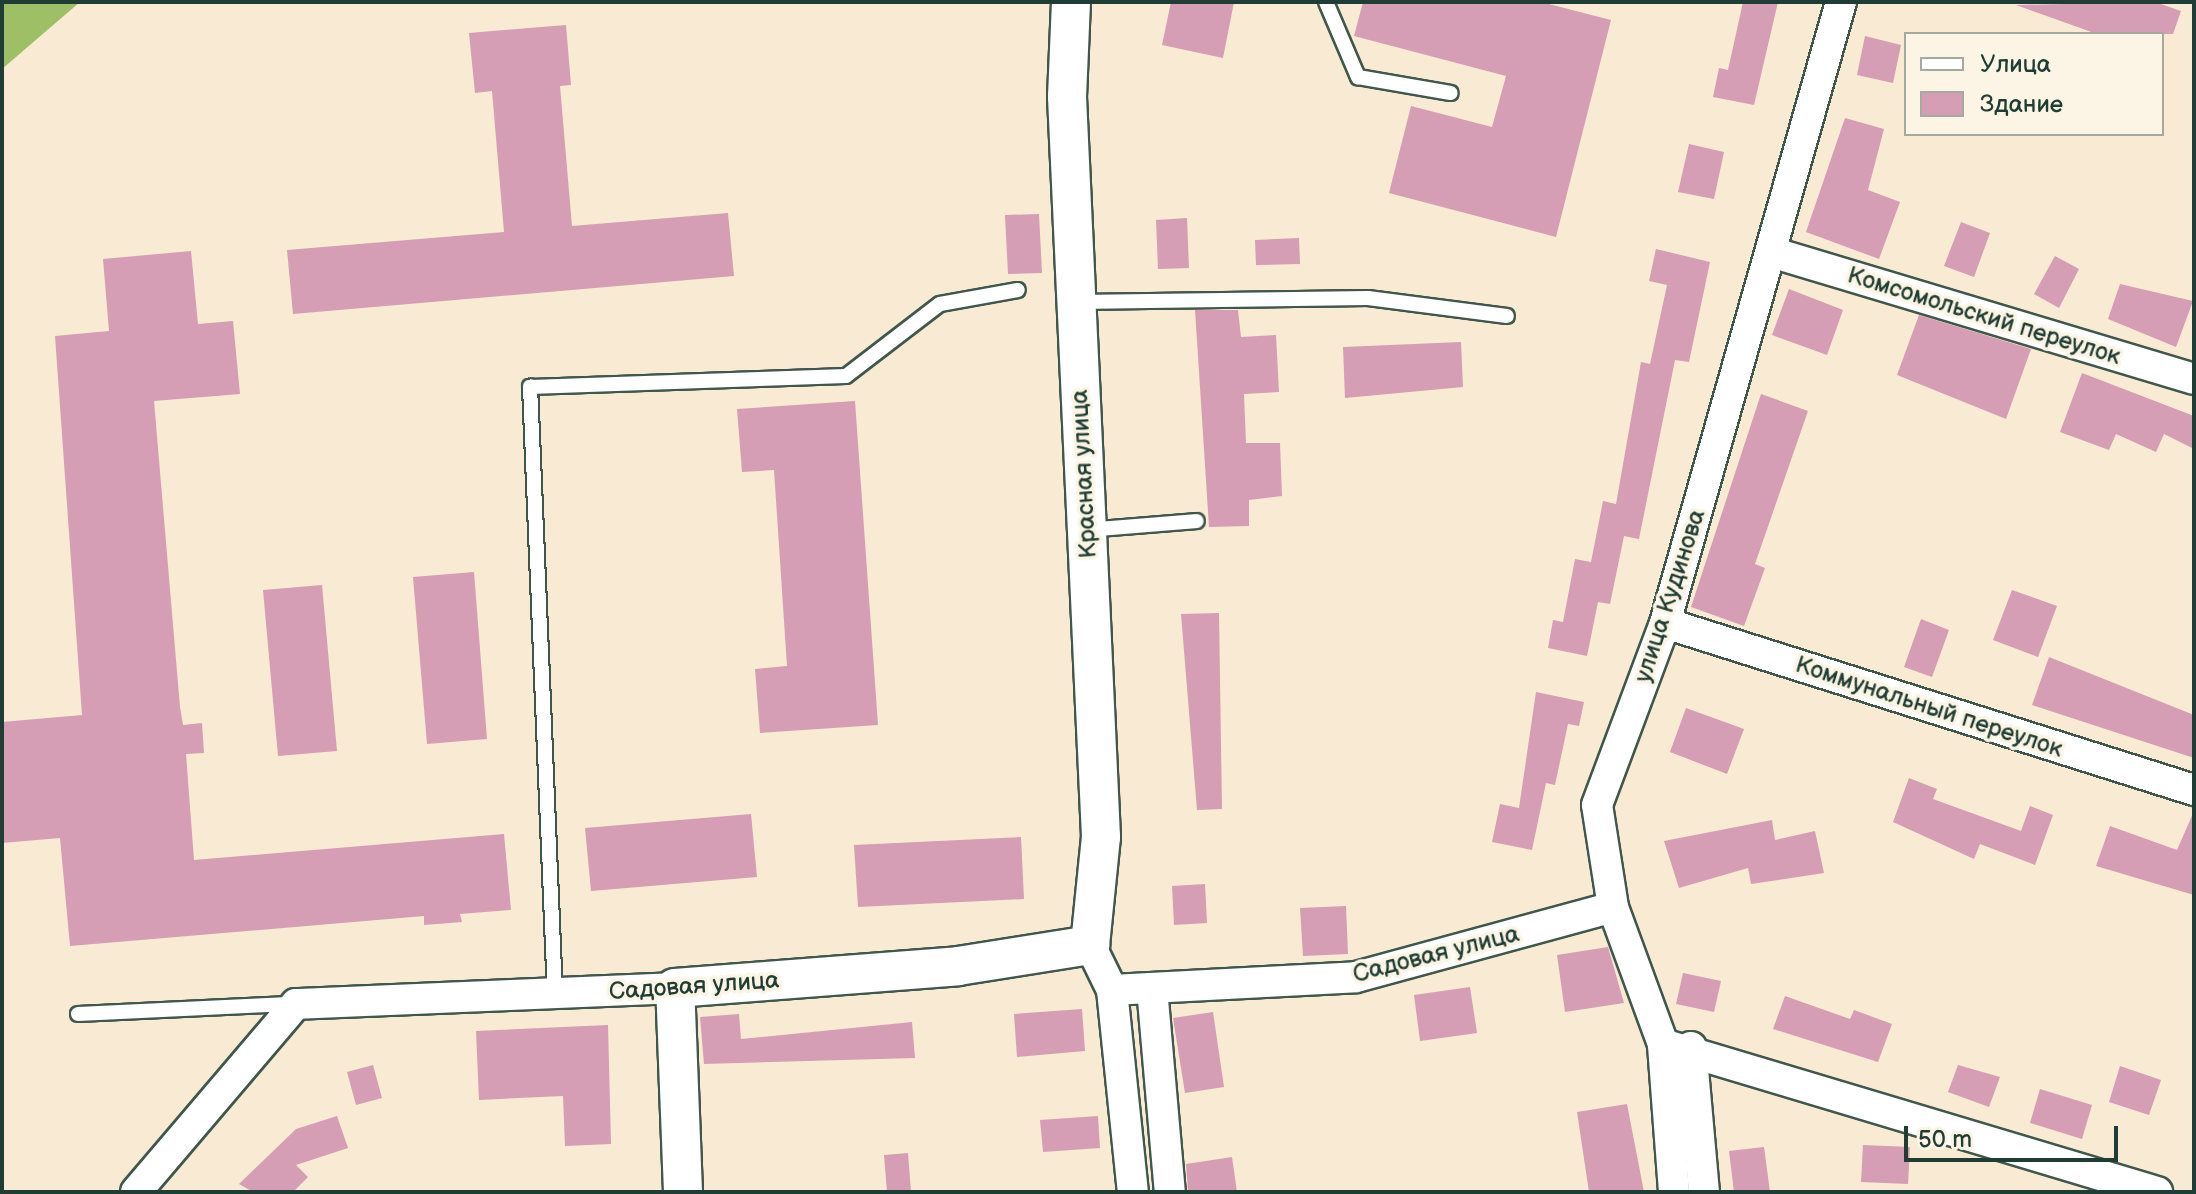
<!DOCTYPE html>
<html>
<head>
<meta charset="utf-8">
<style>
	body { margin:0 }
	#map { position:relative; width:2196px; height:1194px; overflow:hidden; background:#f8ead3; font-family:"Balsamiq Sans",sans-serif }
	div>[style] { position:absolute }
	.green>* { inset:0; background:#9fbf67 }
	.building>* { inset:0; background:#d59eb4 }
	.roads { filter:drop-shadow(2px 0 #40574c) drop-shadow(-2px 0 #40574c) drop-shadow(0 2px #40574c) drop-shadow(0 -2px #40574c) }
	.service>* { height:14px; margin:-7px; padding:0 7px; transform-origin:7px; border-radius:7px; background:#fff }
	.minor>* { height:30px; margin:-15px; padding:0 15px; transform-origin:15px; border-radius:15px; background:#fff }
	.tertiary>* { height:38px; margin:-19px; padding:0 19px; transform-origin:19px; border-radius:19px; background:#fff }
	span { translate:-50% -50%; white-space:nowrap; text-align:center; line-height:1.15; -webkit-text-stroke:7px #fcf5e5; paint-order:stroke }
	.street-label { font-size:24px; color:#1f3d34 }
	.frame { position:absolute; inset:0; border:4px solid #1f3d34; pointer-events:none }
	.legend { position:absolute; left:1904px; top:32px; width:260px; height:104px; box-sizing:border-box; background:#fcf5e5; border:2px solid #a4ab9e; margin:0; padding:10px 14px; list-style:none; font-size:24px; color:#1f3d34 }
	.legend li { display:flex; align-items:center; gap:16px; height:40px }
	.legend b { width:40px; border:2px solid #a4ab9e }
	.scale { position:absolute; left:1904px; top:1126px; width:214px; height:36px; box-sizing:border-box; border:4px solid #1f3d34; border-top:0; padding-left:10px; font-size:24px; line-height:28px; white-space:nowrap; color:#1f3d34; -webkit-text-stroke:6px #fcf5e5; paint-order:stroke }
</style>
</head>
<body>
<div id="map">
	<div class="green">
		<div style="clip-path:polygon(2px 2px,80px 2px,2px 69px)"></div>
	</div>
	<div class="building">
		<div style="clip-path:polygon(1171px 2px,1234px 2px,1223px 58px,1162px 45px)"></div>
		<div style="clip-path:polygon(1363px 2px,1541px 2px,1611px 20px,1556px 237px,1389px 193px,1411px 106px,1492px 127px,1506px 76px,1354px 36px)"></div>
		<div style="clip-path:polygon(1743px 2px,1778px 2px,1754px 105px,1713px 97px,1719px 68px,1728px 70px)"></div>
		<div style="clip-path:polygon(2155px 2px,2181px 11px,2173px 34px,2097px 34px,2016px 5px)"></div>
		<div style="clip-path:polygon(566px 25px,571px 85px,560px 86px,572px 226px,728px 213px,734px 276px,293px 314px,287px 250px,504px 232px,492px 91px,475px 93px,469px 33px)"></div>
		<div style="clip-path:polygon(1865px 36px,1901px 45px,1893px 83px,1857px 75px)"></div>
		<div style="clip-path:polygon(1845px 118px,1884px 129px,1868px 190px,1900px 202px,1879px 259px,1806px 232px)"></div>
		<div style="clip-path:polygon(1689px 144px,1724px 152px,1714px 199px,1678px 192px)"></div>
		<div style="clip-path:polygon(1039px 214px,1042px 273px,1008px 274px,1005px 215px)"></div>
		<div style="clip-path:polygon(1187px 218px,1189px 268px,1158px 269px,1156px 220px)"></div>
		<div style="clip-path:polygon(1961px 222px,1990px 233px,1974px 277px,1944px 266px)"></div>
		<div style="clip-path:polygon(1299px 238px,1300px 264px,1256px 265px,1255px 240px)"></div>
		<div style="clip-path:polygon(1656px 249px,1710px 262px,1689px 362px,1675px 360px,1639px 539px,1624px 536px,1610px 604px,1598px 602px,1587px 656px,1548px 648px,1553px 620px,1563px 622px,1575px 559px,1591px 562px,1603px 501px,1616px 504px,1641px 362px,1650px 364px,1667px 285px,1649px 281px)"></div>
		<div style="clip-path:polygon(191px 251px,198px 324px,233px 321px,240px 394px,154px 401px,180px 707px,183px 725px,202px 723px,204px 753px,186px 754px,194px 860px,504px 834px,511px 910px,460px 914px,462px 922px,424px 925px,424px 916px,70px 946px,60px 838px,2px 843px,2px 722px,82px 715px,55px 336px,109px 331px,103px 259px)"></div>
		<div style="clip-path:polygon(2055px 256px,2079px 269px,2059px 308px,2034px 294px)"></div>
		<div style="clip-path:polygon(2120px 284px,2193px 301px,2176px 347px,2108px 319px)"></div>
		<div style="clip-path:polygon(1789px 289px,1843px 310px,1827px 355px,1772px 335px)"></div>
		<div style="clip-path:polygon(1195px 310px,1238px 310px,1241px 337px,1276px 335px,1279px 392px,1244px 394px,1246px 443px,1280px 443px,1282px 496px,1249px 500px,1249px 526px,1209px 527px)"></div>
		<div style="clip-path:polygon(1919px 315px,2031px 349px,2006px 419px,1897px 375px)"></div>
		<div style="clip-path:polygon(1461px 342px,1463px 387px,1345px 398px,1343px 347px)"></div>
		<div style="clip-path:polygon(2082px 373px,2194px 416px,2194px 449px,2164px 434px,2156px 452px,2116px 434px,2109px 450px,2060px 432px)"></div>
		<div style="clip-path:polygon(1761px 394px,1808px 411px,1755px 564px,1765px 568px,1744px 626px,1691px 607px)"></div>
		<div style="clip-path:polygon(855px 401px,878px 725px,760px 733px,755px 669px,787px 666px,774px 470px,742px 472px,737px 409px)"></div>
		<div style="clip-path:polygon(474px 572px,487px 739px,427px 744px,413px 577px)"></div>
		<div style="clip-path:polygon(322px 585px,337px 751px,278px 756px,263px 590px)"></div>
		<div style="clip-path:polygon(2012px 590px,2057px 606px,2038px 657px,1993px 640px)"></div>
		<div style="clip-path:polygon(1219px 613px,1222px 809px,1197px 810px,1181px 614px)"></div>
		<div style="clip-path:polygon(1921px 619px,1949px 630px,1932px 677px,1904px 667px)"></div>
		<div style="clip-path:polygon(2049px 657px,2194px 715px,2194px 758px,2032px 705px)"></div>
		<div style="clip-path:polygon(1536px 692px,1584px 702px,1579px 726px,1568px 724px,1555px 785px,1546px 783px,1532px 850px,1492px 842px,1500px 804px,1519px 808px)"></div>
		<div style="clip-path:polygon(1686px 708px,1744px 729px,1727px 774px,1670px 752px)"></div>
		<div style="clip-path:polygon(1909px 778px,1937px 789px,1933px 799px,2021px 831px,2030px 806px,2053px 815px,2035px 865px,1980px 844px,1974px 859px,1893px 822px)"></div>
		<div style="clip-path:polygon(2194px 811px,2194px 895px,2096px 866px,2110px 826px,2177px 850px)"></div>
		<div style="clip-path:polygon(751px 814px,757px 877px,591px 891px,585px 828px)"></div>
		<div style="clip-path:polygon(1772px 820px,1775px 840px,1815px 831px,1824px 873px,1751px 884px,1748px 868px,1679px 888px,1664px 841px)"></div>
		<div style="clip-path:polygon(1021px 837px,1024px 899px,858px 907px,854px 845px)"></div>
		<div style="clip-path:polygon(1205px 884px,1207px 923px,1174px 925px,1172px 886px)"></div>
		<div style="clip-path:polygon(1346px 906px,1348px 954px,1303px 956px,1300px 908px)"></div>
		<div style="clip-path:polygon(1608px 947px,1624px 1003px,1565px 1012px,1557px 955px)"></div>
		<div style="clip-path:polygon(1683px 973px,1721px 981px,1714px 1012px,1676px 1004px)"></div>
		<div style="clip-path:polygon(1470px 987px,1477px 1033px,1420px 1041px,1414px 995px)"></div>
		<div style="clip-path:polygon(1785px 996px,1850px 1019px,1854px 1010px,1892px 1024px,1878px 1062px,1773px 1029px)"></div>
		<div style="clip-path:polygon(1082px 1009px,1085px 1051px,1017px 1057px,1014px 1014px)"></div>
		<div style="clip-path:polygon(1213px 1012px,1224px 1087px,1185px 1093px,1173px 1018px)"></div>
		<div style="clip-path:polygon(739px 1014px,741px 1039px,912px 1022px,915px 1058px,704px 1064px,700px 1017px)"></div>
		<div style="clip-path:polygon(608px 1025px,611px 1144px,565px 1146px,563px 1096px,479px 1100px,476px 1031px)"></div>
		<div style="clip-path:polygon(373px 1065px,382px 1098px,356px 1105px,347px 1072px)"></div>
		<div style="clip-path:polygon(1958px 1065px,2000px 1077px,1989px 1107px,1948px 1092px)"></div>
		<div style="clip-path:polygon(2120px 1066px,2161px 1080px,2149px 1115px,2109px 1102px)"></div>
		<div style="clip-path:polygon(2040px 1089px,2092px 1105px,2082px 1139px,2030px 1123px)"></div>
		<div style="clip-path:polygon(1627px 1104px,1644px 1192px,1589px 1192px,1577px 1112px)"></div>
		<div style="clip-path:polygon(337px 1116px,348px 1148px,296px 1165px,308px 1177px,293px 1192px,253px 1192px,239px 1184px,296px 1129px)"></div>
		<div style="clip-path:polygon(1098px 1116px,1100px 1148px,1043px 1152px,1040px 1120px)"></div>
		<div style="clip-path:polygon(1863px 1145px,1910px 1147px,1908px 1184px,1861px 1182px)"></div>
		<div style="clip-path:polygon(1764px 1147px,1770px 1192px,1734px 1192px,1729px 1151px)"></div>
		<div style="clip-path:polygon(908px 1153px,911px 1192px,887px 1192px,884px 1155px)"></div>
		<div style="clip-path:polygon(1232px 1157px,1237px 1192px,1188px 1192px,1186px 1164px)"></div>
	</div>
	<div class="roads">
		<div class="service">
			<div style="left:1326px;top:2px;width:82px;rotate:66.9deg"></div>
			<div style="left:1358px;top:77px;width:94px;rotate:9.8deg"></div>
			<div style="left:1077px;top:302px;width:291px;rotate:-0.8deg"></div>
			<div style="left:1368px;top:298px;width:140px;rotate:7.4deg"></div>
			<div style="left:1087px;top:530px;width:110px;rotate:-4.7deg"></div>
			<div style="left:555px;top:995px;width:609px;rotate:-92.35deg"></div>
			<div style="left:530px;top:387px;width:316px;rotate:-2deg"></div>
			<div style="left:846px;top:376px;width:118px;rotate:-37.5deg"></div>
			<div style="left:940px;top:304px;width:79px;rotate:-10.2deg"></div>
			<div style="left:78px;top:1014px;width:216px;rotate:-2.7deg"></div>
		</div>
		<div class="minor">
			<div style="left:1774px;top:253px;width:438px;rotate:16.7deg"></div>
			<div style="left:1665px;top:623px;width:555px;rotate:17.52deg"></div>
			<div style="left:1090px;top:945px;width:50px;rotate:63.9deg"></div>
			<div style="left:1112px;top:990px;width:203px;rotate:84.1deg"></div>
			<div style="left:1152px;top:988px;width:205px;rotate:85deg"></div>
			<div style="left:1112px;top:990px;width:244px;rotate:-3deg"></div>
			<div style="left:1356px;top:977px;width:266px;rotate:-15.2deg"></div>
			<div style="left:1663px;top:1044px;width:516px;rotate:16.68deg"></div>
			<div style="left:1691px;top:1047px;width:146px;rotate:84.9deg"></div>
			<div style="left:136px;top:1192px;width:247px;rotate:-49.6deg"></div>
			<div style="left:296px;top:1004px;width:379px;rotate:-2.4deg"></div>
			<div style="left:1674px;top:1192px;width:148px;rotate:-94.3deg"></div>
			<div style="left:1663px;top:1044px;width:146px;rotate:-110.1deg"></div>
			<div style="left:1613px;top:907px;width:103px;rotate:-98.9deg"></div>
			<div style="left:1597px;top:805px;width:194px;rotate:-69.5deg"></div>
			<div style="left:1665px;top:623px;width:645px;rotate:-74.18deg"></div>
		</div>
		<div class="tertiary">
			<div style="left:683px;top:1192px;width:204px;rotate:-92.2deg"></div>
			<div style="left:675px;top:988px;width:284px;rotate:-4.4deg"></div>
			<div style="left:958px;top:966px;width:134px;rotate:-9deg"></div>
			<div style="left:1090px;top:945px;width:109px;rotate:-84.2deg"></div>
			<div style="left:1101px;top:837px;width:741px;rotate:-92.63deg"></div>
			<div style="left:1067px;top:97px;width:95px;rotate:-87.6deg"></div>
		</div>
	</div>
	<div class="street-label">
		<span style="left:1984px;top:316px;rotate:17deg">Комсомольский переулок</span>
		<span style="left:1084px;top:474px;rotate:-93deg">Красная улица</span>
		<span style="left:1670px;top:596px;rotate:-72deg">улица Кудинова</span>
		<span style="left:1929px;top:707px;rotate:18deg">Коммунальный переулок</span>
		<span style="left:1436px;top:954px;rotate:-14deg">Садовая улица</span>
		<span style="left:694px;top:986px;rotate:-4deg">Садовая улица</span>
	</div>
	<div class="frame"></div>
	<ul class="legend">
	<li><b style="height:10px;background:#fff"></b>Улица</li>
	<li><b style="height:22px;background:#d59eb4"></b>Здание</li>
	</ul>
	<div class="scale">50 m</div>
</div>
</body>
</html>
